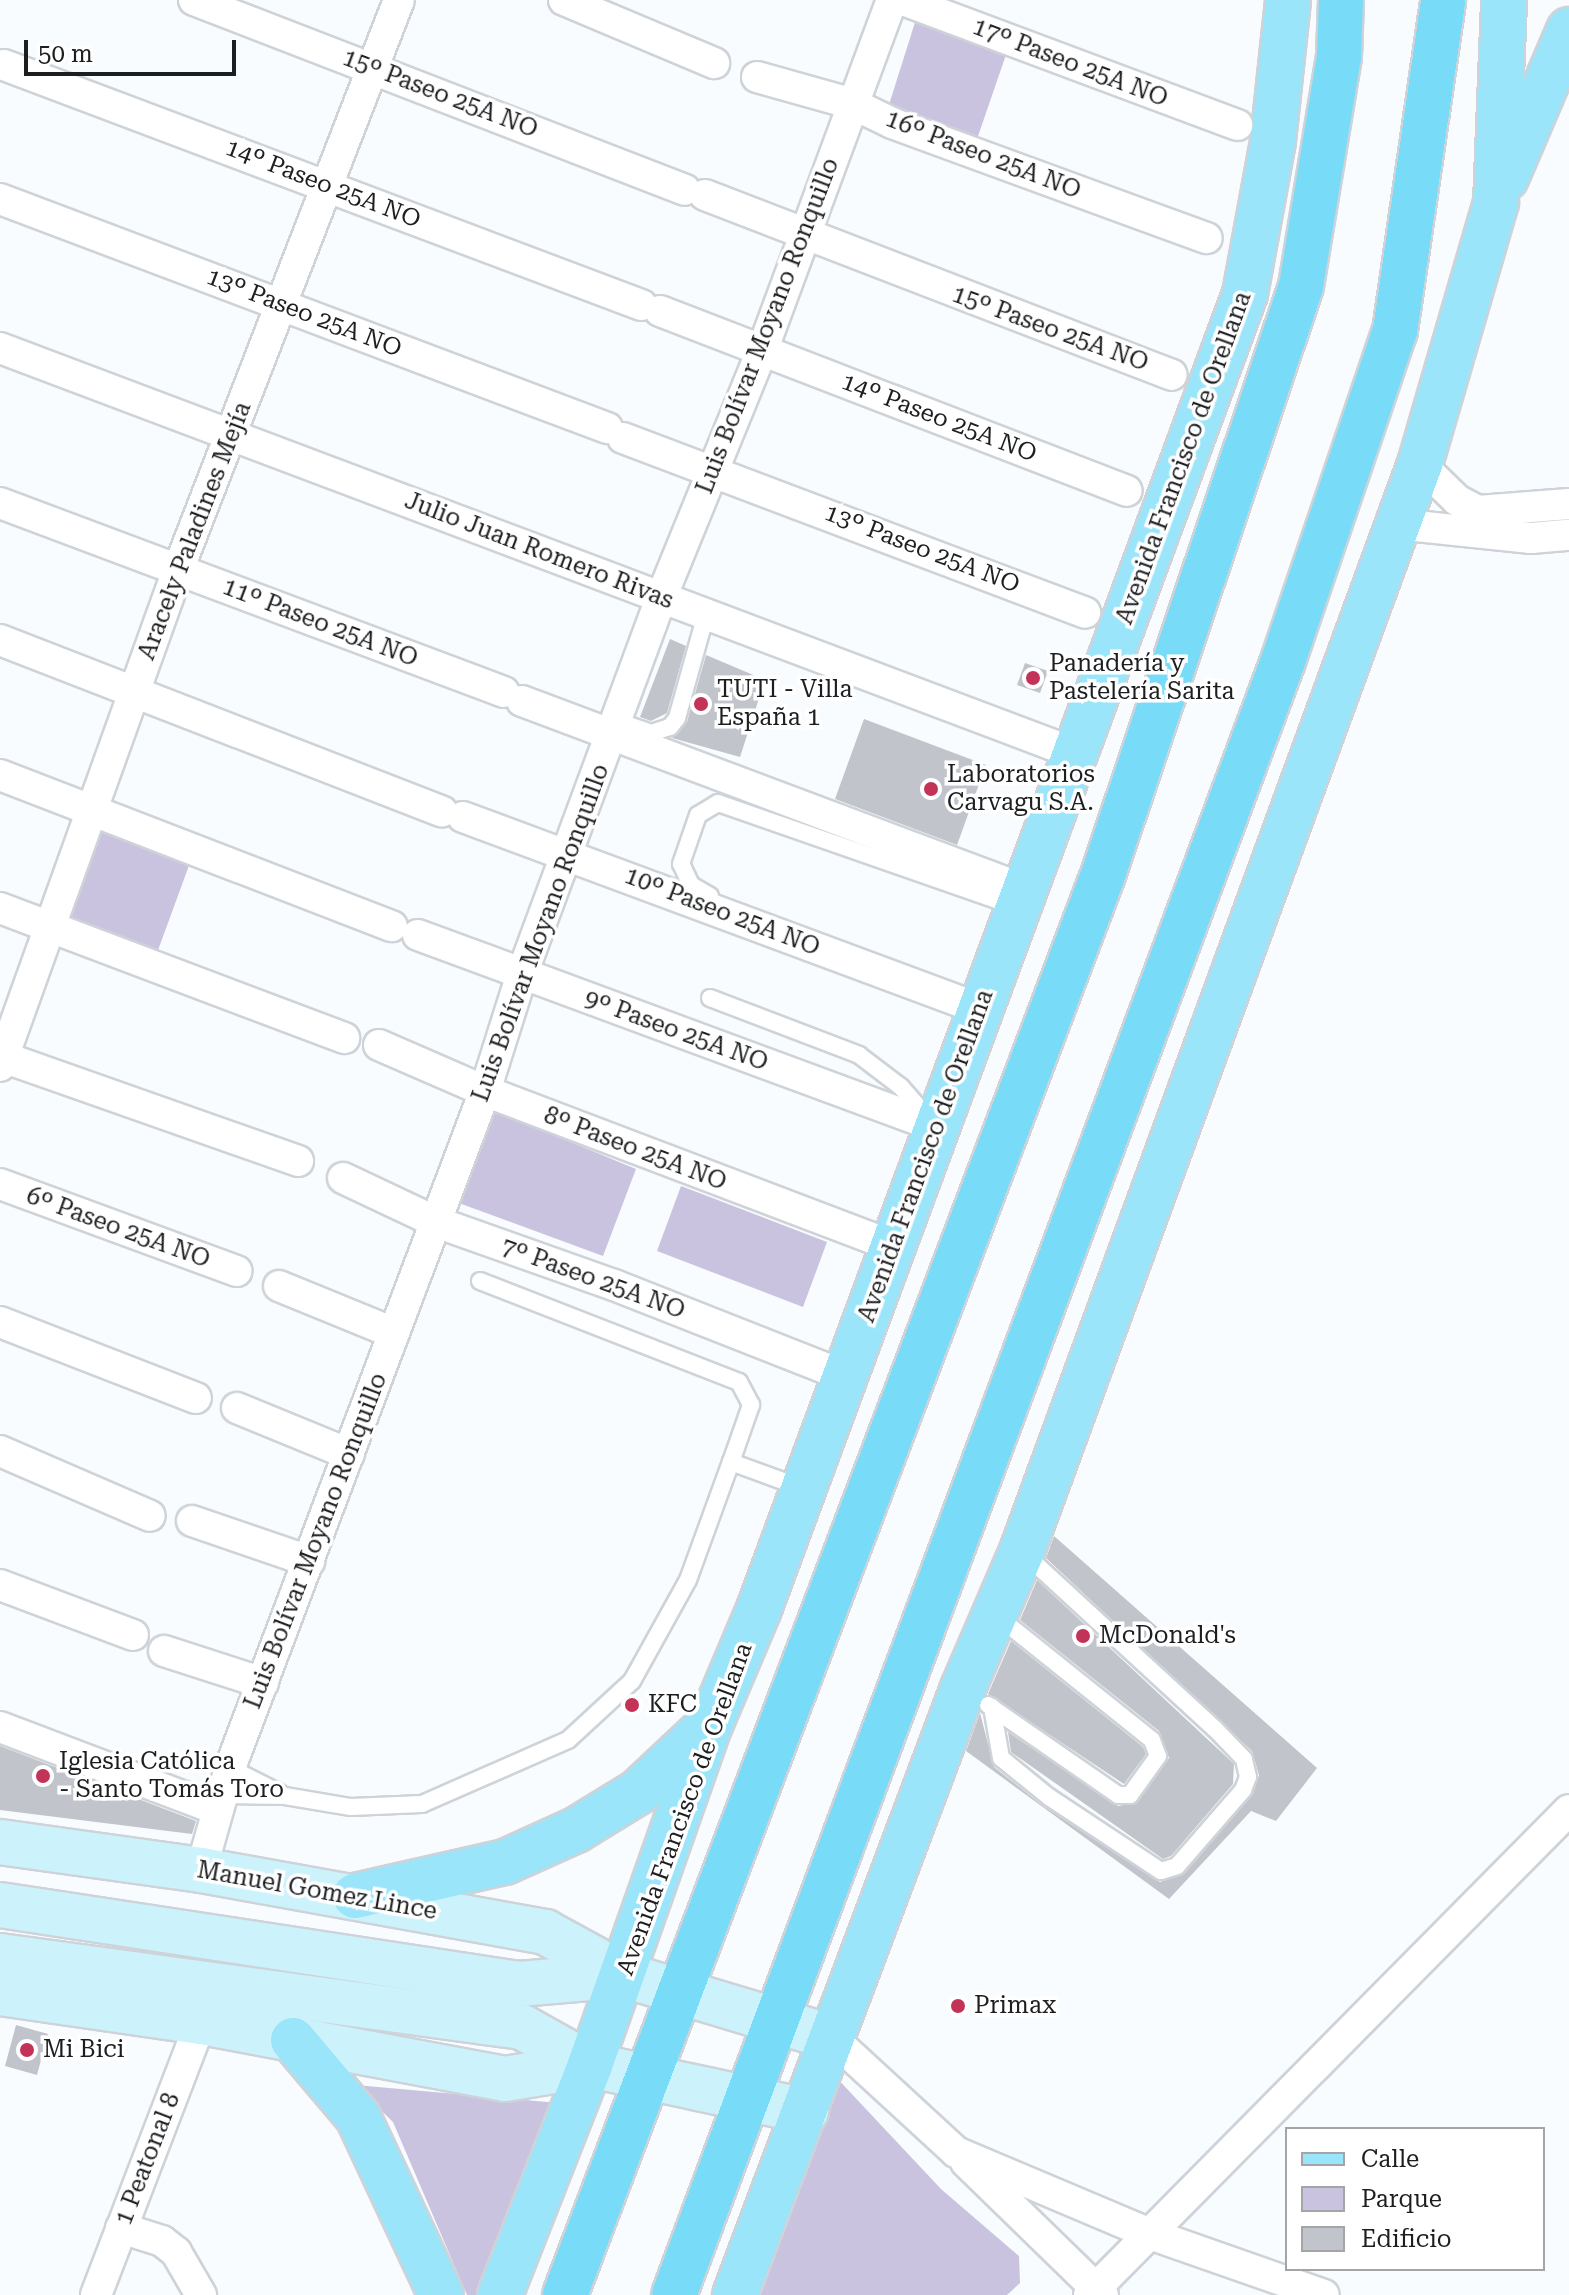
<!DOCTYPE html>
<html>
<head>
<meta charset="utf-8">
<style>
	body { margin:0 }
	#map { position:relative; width:1569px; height:2295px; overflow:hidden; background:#f8fcff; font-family:"Roboto Serif",serif }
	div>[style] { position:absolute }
	.green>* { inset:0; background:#c9c3df }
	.building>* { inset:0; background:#c1c4ca }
	.roads { filter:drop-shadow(2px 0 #cdd3d8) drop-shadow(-2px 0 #cdd3d8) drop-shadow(0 2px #cdd3d8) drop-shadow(0 -2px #cdd3d8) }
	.service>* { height:16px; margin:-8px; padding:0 8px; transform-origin:8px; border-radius:8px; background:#fff }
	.minor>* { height:30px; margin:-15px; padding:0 15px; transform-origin:15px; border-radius:15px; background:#fff }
	.secondary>* { height:44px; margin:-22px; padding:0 22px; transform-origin:22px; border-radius:22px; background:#ccf2fc }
	.primary>* { height:44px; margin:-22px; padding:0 22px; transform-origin:22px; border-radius:22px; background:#9ae5fa }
	.trunk>* { height:44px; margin:-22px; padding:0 22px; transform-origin:22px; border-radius:22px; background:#78dcf8 }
	.dots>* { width:22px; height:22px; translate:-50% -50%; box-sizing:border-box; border:4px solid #fff; border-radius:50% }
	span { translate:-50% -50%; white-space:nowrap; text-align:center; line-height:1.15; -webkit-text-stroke:7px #fff; paint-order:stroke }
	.street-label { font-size:24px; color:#1c1e20 }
	.poi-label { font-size:24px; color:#1c1e20 }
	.left { translate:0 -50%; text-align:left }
	.legend { position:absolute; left:1285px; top:2127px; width:260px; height:144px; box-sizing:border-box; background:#fff; border:2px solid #a4a5a6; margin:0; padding:10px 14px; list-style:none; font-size:24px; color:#1c1e20 }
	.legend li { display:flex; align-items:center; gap:16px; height:40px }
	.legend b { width:40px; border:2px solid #a4a5a6 }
	.scale { position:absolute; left:24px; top:40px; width:212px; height:36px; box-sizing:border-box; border:4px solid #1c1e20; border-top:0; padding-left:10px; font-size:24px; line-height:28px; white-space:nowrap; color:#1c1e20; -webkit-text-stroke:6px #fff; paint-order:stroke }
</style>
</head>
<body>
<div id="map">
	<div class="green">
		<div style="clip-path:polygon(917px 16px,1008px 49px,976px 142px,887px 111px)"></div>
		<div style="clip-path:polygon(96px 824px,191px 860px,157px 953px,63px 914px)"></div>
		<div style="clip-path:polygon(489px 1108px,636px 1169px,603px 1256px,456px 1202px)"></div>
		<div style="clip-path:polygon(681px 1186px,827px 1242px,803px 1307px,657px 1251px)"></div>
		<div style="clip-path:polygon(834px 2075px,941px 2189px,1019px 2256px,1020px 2283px,1007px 2295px,750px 2295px)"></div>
		<div style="clip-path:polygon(355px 2085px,559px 2103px,488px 2295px,467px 2295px,393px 2122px)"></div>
	</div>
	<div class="building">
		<div style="clip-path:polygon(670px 639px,686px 646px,667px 713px,651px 721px,640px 717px)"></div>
		<div style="clip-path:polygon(706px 655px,765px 680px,740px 757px,672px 738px,687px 722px)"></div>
		<div style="clip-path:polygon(1025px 663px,1048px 671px,1040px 693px,1017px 685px)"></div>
		<div style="clip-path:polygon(864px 719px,986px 765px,957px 845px,835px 799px)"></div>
		<div style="clip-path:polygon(1054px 1536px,1317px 1768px,1276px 1821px,1251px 1811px,1169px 1899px,966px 1751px,980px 1713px,994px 1767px,1043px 1806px,1160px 1882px,1185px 1873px,1253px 1794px,1259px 1775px,1252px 1751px,1046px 1558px)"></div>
		<div style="clip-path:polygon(1037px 1580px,1234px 1764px,1233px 1784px,1171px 1856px,1163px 1859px,1011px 1752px,1008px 1732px,1118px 1806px,1138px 1802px,1169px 1758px,1159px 1731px,1020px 1620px)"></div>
		<div style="clip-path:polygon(1011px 1641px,1143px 1747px,1146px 1754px,1124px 1784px,988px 1694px)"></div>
		<div style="clip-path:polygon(0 1746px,196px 1821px,192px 1834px,0 1810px)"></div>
		<div style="clip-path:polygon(16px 2025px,48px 2034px,37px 2075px,5px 2066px)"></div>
	</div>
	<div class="roads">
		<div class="service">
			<div style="left:617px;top:721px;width:36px;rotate:19deg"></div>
			<div style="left:651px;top:733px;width:20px;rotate:-18deg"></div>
			<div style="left:670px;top:727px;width:11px;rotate:-52deg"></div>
			<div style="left:677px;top:718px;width:108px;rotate:-74.4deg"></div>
			<div style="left:710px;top:896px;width:22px;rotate:-150deg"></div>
			<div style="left:691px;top:885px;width:23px;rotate:-115deg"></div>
			<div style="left:681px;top:864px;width:52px;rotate:-70.9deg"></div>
			<div style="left:698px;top:815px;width:23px;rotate:-31deg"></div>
			<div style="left:718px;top:803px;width:316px;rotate:19.2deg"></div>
			<div style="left:710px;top:998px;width:160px;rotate:20.9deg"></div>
			<div style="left:859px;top:1055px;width:53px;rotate:37.3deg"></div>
			<div style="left:901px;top:1087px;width:43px;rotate:48.8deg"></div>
			<div style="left:480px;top:1281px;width:278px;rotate:21.3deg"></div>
			<div style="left:739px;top:1382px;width:26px;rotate:62deg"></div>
			<div style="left:751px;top:1405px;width:60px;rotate:109.3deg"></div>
			<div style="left:988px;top:1705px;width:158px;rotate:34.7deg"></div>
			<div style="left:1118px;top:1795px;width:12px"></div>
			<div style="left:1130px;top:1795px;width:48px;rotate:-54.3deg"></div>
			<div style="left:1158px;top:1756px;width:17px;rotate:-111deg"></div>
			<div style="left:1152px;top:1740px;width:200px;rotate:-141.3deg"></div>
			<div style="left:992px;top:1707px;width:52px;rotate:80deg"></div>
			<div style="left:1001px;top:1758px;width:62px;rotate:39.1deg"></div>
			<div style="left:1049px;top:1797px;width:134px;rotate:33.5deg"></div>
			<div style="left:1161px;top:1871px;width:17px;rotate:-17deg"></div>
			<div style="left:1177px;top:1866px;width:101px;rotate:-49deg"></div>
			<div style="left:1243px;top:1790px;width:14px;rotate:-69deg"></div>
			<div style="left:1248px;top:1777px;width:18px;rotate:-103deg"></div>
			<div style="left:1244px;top:1759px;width:42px;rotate:-134deg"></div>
			<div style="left:1215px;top:1729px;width:258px;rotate:-137.4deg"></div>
			<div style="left:230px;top:1768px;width:56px;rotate:26.6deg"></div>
			<div style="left:221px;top:1795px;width:64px;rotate:0.9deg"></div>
			<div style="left:285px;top:1796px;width:67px;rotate:9.5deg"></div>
			<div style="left:351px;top:1807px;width:71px;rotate:-2.4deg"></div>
			<div style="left:422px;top:1804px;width:159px;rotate:-23.7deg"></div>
			<div style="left:568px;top:1740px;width:87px;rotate:-42.7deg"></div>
			<div style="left:632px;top:1681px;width:115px;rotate:-61deg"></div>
			<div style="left:688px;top:1580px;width:126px;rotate:-70deg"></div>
			<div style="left:731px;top:1462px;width:76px;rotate:20.1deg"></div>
		</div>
		<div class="minor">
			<div style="left:194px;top:0;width:526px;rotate:21.15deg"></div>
			<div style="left:564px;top:0;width:163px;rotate:22.8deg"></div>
			<div style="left:903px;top:0;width:357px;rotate:20.5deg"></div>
			<div style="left:4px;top:65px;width:681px;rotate:20.64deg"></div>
			<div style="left:757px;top:77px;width:100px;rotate:15.7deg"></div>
			<div style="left:853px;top:104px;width:43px;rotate:26deg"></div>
			<div style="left:892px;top:123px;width:335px;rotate:20.1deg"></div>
			<div style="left:705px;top:195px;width:500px;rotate:21.08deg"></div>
			<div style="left:0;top:199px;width:649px;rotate:20.67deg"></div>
			<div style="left:660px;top:311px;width:500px;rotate:21.08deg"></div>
			<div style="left:0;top:348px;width:1151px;rotate:20.66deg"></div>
			<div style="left:623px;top:438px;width:494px;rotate:20.7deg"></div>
			<div style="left:1420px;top:464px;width:52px;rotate:44.2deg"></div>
			<div style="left:1457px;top:500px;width:24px;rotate:28deg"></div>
			<div style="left:1478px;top:511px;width:91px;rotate:-4.4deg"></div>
			<div style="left:0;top:503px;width:538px;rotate:20.56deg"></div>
			<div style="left:1397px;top:524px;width:135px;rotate:6deg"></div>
			<div style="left:1531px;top:538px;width:38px;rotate:-5deg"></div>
			<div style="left:0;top:640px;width:474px;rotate:21.2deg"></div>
			<div style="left:522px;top:701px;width:535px;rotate:20.57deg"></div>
			<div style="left:0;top:775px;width:420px;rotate:21.1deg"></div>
			<div style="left:463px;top:817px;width:552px;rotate:20.37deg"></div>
			<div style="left:0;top:908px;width:368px;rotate:20.7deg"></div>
			<div style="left:418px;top:935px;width:551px;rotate:20.28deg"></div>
			<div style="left:379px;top:1045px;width:116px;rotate:23.5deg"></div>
			<div style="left:485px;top:1091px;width:436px;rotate:20.8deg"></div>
			<div style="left:0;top:1056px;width:316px;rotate:19.4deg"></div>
			<div style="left:0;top:1066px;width:527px;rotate:-70.26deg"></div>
			<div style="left:178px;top:570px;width:611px;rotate:-68.81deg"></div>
			<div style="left:343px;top:1178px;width:103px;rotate:25.3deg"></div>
			<div style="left:436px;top:1222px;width:189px;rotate:19.5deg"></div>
			<div style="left:614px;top:1285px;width:248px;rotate:21.5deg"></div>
			<div style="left:0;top:1184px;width:252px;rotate:20.2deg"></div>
			<div style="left:279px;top:1286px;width:124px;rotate:22.2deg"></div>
			<div style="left:0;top:1322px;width:210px;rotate:21.2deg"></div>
			<div style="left:237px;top:1408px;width:121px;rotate:22.3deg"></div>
			<div style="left:0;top:1451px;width:163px;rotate:23.4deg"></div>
			<div style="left:192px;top:1521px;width:124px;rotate:18.9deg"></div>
			<div style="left:0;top:1585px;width:142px;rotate:20.6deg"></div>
			<div style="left:164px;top:1651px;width:104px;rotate:17.9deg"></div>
			<div style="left:0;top:1727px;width:231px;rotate:20.8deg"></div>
			<div style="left:201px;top:1870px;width:106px;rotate:-74.1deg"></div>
			<div style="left:230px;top:1768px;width:723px;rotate:-69.36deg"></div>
			<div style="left:485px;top:1091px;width:123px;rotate:-72.5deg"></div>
			<div style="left:522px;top:974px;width:401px;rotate:-69.7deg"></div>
			<div style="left:661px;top:598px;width:267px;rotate:-67.8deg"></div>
			<div style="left:762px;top:351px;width:374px;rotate:-69.7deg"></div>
			<div style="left:831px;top:2037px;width:170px;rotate:42.6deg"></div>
			<div style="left:956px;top:2152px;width:211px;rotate:22.9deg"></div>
			<div style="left:1150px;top:2234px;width:184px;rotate:19.3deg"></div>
			<div style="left:966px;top:2162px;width:191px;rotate:44.2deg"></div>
			<div style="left:121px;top:2228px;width:43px;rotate:17.6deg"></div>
			<div style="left:162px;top:2241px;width:18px;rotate:38deg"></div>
			<div style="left:176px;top:2252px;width:50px;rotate:59.8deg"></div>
			<div style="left:96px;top:2295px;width:292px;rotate:-69deg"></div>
			<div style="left:1089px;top:2295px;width:682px;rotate:-45.3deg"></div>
		</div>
		<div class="secondary">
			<div style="left:0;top:1842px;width:203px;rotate:7.9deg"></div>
			<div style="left:201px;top:1870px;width:350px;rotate:10.2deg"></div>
			<div style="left:545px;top:1932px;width:90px;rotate:28.6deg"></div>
			<div style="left:624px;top:1975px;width:216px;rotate:16.7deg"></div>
			<div style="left:0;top:1905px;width:525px;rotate:8.65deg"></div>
			<div style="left:519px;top:1984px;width:105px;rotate:-4.9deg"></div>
			<div style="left:0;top:1956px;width:527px;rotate:7.75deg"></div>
			<div style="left:522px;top:2027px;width:78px;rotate:29.2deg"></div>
			<div style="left:590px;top:2065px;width:221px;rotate:12deg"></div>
			<div style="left:0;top:1993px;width:203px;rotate:8.2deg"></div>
			<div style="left:201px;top:2022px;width:309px;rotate:10.6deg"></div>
			<div style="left:505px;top:2079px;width:86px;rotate:-9.4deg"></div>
		</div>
		<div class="primary">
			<div style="left:1506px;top:178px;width:161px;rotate:-66.9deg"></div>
			<div style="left:355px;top:1896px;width:154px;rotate:-12.8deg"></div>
			<div style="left:505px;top:1862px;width:78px;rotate:-24.3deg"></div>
			<div style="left:576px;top:1830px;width:73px;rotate:-31.5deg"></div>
			<div style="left:638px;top:1792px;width:92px;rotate:-43.2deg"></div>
			<div style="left:293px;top:2040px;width:101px;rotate:49.8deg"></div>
			<div style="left:358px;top:2117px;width:196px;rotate:65deg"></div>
			<div style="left:500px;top:2295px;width:247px;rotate:-68.6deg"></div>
			<div style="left:590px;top:2065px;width:361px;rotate:-70.6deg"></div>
			<div style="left:710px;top:1725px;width:126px;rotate:-67.1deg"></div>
			<div style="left:759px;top:1609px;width:1402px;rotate:-69.72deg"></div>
			<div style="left:1245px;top:294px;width:156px;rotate:-79.6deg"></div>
			<div style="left:1273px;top:141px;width:142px;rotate:-83.9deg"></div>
			<div style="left:735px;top:2295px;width:648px;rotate:-69.41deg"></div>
			<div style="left:963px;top:1688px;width:149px;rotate:-66.7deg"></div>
			<div style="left:1022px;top:1551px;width:1158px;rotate:-69.89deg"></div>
			<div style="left:1420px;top:464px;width:273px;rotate:-73.8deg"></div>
			<div style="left:1496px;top:202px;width:202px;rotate:-87.7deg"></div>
		</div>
		<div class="trunk">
			<div style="left:565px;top:2295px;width:1519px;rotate:-69.25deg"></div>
			<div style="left:1103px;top:875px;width:621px;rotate:-71.42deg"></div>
			<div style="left:1301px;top:286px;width:232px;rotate:-80.6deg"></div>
			<div style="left:1339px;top:57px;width:57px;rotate:-88deg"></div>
			<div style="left:674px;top:2295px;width:1744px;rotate:-69.56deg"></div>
			<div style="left:1283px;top:661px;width:348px;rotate:-71.3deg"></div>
			<div style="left:1395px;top:331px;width:334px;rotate:-81.7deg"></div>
		</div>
	</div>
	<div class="dots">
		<div style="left:1033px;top:678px;background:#c23357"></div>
		<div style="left:701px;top:704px;background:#c23357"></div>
		<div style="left:931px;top:789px;background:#c23357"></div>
		<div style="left:1083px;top:1636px;background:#c23357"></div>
		<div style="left:632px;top:1705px;background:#c23357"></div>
		<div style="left:43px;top:1776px;background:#c23357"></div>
		<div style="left:958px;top:2006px;background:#c23357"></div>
		<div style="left:27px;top:2050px;background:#c23357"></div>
	</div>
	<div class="street-label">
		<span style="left:1070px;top:63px;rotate:21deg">17º Paseo 25A NO</span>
		<span style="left:440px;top:94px;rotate:21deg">15º Paseo 25A NO</span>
		<span style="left:983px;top:155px;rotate:21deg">16º Paseo 25A NO</span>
		<span style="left:323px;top:184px;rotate:21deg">14º Paseo 25A NO</span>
		<span style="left:304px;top:313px;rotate:21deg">13º Paseo 25A NO</span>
		<span style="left:768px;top:326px;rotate:-69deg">Luis Bolívar Moyano Ronquillo</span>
		<span style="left:1050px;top:329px;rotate:20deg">15º Paseo 25A NO</span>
		<span style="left:939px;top:418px;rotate:21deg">14º Paseo 25A NO</span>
		<span style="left:1184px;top:458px;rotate:-70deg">Avenida Francisco de Orellana</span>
		<span style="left:195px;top:531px;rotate:-69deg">Aracely Paladines Mejía</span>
		<span style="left:922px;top:549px;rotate:21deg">13º Paseo 25A NO</span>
		<span style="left:539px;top:551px;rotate:21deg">Julio Juan Romero Rivas</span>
		<span style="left:320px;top:623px;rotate:21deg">11º Paseo 25A NO</span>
		<span style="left:722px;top:912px;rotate:21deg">10º Paseo 25A NO</span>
		<span style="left:541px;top:933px;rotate:-70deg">Luis Bolívar Moyano Ronquillo</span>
		<span style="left:676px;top:1031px;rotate:20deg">9º Paseo 25A NO</span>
		<span style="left:635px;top:1149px;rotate:21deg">8º Paseo 25A NO</span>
		<span style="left:926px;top:1156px;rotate:-70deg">Avenida Francisco de Orellana</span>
		<span style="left:118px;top:1228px;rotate:20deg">6º Paseo 25A NO</span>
		<span style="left:593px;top:1279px;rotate:20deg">7º Paseo 25A NO</span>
		<span style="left:316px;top:1541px;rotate:-69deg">Luis Bolívar Moyano Ronquillo</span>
		<span style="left:685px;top:1809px;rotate:-70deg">Avenida Francisco de Orellana</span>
		<span style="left:317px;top:1891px;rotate:10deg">Manuel Gomez Lince</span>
		<span style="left:148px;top:2159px;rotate:-69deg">1 Peatonal 8</span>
	</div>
	<div class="poi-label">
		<span class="left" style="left:1049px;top:678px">Panadería y<br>Pastelería Sarita</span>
		<span class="left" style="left:717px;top:704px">TUTI - Villa<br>España 1</span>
		<span class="left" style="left:947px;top:789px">Laboratorios<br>Carvagu S.A.</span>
		<span class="left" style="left:1099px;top:1636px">McDonald's</span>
		<span class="left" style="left:648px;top:1705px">KFC</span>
		<span class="left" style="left:59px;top:1776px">Iglesia Católica<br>- Santo Tomás Toro</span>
		<span class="left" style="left:974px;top:2006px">Primax</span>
		<span class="left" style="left:43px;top:2050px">Mi Bici</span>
	</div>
	<ul class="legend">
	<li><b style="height:10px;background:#9ae5fa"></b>Calle</li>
	<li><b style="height:22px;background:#c9c3df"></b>Parque</li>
	<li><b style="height:22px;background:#c1c4ca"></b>Edificio</li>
	</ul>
	<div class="scale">50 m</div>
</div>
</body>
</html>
